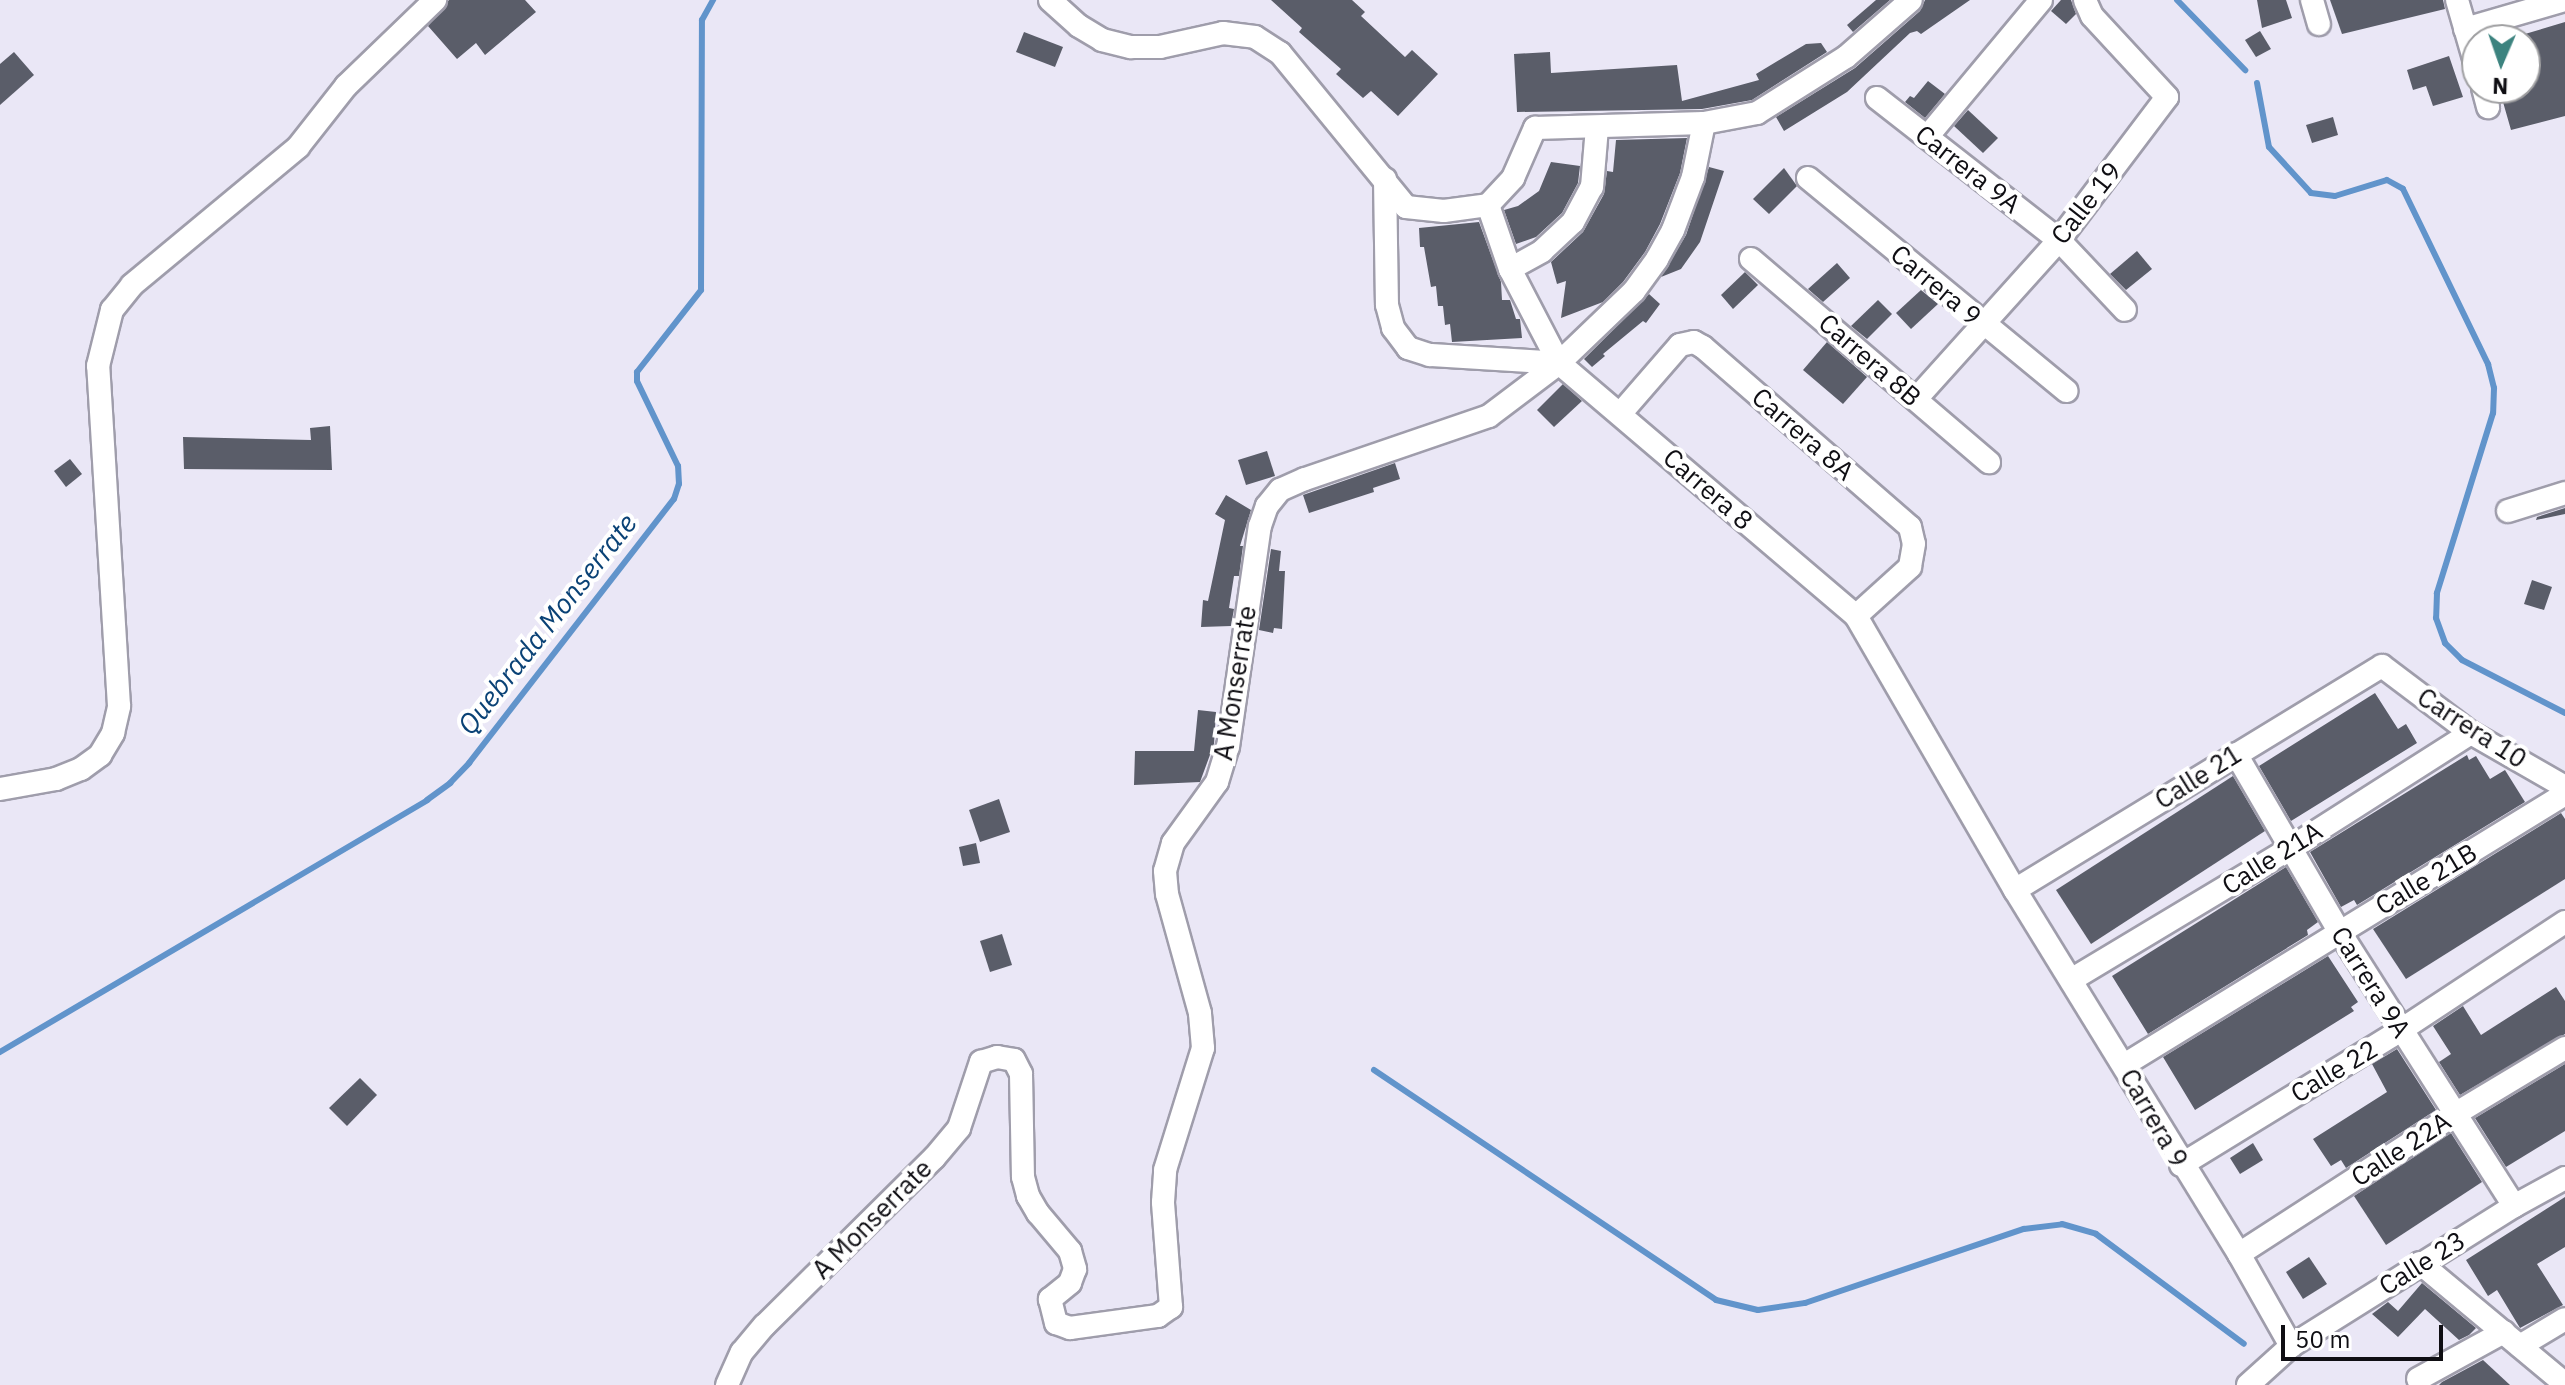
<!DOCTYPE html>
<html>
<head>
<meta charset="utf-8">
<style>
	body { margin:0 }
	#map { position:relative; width:2565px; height:1385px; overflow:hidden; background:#eae7f6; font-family:"IBM Plex Sans",sans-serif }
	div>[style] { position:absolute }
	.stream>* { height:6px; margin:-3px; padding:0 3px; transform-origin:3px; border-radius:3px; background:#6194cb }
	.building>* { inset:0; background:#5a5d69 }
	.roads { filter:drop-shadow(2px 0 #9f9dab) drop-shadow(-2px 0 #9f9dab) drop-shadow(0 2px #9f9dab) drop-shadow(0 -2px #9f9dab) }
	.minor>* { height:22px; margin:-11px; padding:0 11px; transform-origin:11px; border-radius:11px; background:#fff }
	span { translate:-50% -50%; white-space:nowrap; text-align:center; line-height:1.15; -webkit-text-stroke:8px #fff; paint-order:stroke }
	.street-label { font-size:26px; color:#0f0e13 }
	.water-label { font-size:28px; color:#0a4276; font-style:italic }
	.north { position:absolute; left:2461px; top:24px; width:80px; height:80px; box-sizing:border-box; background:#fff; border:2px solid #9f9fa1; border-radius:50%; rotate:182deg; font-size:22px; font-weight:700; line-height:32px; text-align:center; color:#0f0e13 }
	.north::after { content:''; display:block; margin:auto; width:28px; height:36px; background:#3c837f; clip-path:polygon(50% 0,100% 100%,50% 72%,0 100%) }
	.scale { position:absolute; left:2281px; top:1325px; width:162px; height:36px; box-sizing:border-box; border:4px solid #0f0e13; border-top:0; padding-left:10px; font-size:24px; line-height:28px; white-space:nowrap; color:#0f0e13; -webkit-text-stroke:6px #fff; paint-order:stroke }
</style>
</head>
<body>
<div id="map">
	<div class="stream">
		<div style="left:2177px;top:0;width:98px;rotate:45.8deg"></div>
		<div style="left:2257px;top:83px;width:65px;rotate:79.4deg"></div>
		<div style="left:2269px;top:147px;width:62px;rotate:47.6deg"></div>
		<div style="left:2311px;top:193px;width:24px;rotate:7deg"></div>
		<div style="left:2335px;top:196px;width:54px;rotate:-17.1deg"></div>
		<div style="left:2387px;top:180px;width:18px;rotate:29deg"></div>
		<div style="left:2403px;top:189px;width:195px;rotate:64.1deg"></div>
		<div style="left:2488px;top:364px;width:25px;rotate:76deg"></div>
		<div style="left:2494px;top:388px;width:25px;rotate:92deg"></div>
		<div style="left:2493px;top:413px;width:189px;rotate:107.3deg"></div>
		<div style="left:2437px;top:593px;width:25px;rotate:92deg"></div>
		<div style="left:2436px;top:618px;width:27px;rotate:70deg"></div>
		<div style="left:2445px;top:643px;width:24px;rotate:45deg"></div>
		<div style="left:2462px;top:660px;width:116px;rotate:27.2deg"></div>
		<div style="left:0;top:1052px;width:496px;rotate:-30.5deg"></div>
		<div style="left:427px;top:800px;width:29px;rotate:-36deg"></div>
		<div style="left:450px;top:783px;width:28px;rotate:-46deg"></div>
		<div style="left:469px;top:763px;width:334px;rotate:-52.2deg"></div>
		<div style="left:674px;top:499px;width:16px;rotate:-72deg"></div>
		<div style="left:679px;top:484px;width:18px;rotate:-93deg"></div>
		<div style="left:678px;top:466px;width:94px;rotate:-115.8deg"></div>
		<div style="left:637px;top:381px;width:9px;rotate:-90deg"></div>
		<div style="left:637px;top:372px;width:104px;rotate:-52deg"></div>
		<div style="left:701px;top:290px;width:270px;rotate:-89.8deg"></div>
		<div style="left:702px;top:20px;width:23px;rotate:-61deg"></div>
		<div style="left:1374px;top:1070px;width:412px;rotate:33.9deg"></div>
		<div style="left:1716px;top:1300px;width:43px;rotate:13.4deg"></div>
		<div style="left:1758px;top:1310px;width:48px;rotate:-8.5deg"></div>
		<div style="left:1805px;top:1303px;width:231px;rotate:-18.7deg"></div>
		<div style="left:2024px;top:1229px;width:38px;rotate:-7deg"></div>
		<div style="left:2062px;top:1224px;width:35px;rotate:16deg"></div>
		<div style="left:2096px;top:1234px;width:184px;rotate:36.6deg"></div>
	</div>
	<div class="building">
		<div style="clip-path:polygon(525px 0,536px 12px,485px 55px,476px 43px,457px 59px,428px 26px,449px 0)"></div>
		<div style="clip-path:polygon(1271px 0,1352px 0,1365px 12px,1361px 16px,1405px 57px,1412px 50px,1438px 74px,1398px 116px,1371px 91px,1363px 98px,1336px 74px,1341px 69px,1299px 32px,1302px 28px)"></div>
		<div style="clip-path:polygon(1876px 0,1890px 0,1853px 32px,1847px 25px)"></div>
		<div style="clip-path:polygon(1925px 0,1970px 0,1921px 34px,1917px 31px,1910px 33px,1847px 92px,1784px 131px,1776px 117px,1855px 68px,1920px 11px)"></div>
		<div style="clip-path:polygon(2061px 0,2071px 0,2076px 14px,2066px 24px,2051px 11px)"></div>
		<div style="clip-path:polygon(2257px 0,2286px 0,2292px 18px,2262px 28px)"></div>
		<div style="clip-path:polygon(2330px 0,2443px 0,2445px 9px,2342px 34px)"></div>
		<div style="clip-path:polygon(2565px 22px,2565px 116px,2511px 130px,2499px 88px,2525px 88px,2525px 34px)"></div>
		<div style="clip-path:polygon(2260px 31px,2271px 49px,2256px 57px,2245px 40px)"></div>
		<div style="clip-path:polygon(1024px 32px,1063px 47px,1055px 67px,1016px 52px)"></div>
		<div style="clip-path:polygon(1821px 43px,1827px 52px,1752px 100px,1702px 109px,1517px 112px,1514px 54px,1550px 52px,1551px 73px,1677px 65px,1682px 101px,1759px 80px,1756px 74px,1806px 44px)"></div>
		<div style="clip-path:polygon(14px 52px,34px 75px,0 105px,0 64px)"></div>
		<div style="clip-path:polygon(2449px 56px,2463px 97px,2433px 106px,2426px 86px,2413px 90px,2407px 70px)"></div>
		<div style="clip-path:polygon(1928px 81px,1945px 94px,1925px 118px,1905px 102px,1910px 96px,1914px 98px)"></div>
		<div style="clip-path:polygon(1968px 110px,1998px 138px,1983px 153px,1954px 126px)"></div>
		<div style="clip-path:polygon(2333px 117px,2338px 135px,2312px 143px,2306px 125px)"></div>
		<div style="clip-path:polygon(1687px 138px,1680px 173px,1660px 224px,1645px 252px,1623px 282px,1603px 302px,1561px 318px,1566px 281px,1557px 284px,1551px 262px,1583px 232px,1604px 194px,1607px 171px,1613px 172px,1616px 140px)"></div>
		<div style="clip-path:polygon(1551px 162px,1580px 166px,1578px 183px,1562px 213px,1536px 237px,1516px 244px,1504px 210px,1518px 206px,1539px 191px)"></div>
		<div style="clip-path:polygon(1709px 167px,1724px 171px,1700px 242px,1681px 269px,1661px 277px,1686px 235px)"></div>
		<div style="clip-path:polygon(1784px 168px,1797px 186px,1769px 214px,1753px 199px)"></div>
		<div style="clip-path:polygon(1479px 222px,1501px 282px,1502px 300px,1510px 300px,1516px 319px,1520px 319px,1522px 338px,1452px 342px,1450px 324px,1445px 325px,1443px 306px,1438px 306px,1436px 286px,1431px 287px,1424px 247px,1420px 247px,1419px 228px)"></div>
		<div style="clip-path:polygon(2137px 251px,2152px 269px,2126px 290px,2110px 274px)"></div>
		<div style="clip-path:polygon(1837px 263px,1850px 278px,1823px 302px,1808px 289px)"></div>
		<div style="clip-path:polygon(1745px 272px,1758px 285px,1733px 309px,1721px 295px)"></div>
		<div style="clip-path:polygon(1921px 290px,1938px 304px,1911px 329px,1896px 313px)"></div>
		<div style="clip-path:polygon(1649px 294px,1660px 304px,1646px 323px,1643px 321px,1603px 354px,1605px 356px,1592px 367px,1584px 359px)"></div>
		<div style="clip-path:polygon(1878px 300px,1892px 314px,1867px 339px,1851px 326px)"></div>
		<div style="clip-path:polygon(1827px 342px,1867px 377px,1843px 404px,1803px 370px)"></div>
		<div style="clip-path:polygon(1563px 384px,1582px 401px,1554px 427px,1537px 410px)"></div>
		<div style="clip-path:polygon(330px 426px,332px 470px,184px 469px,183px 437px,311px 440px,310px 428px)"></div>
		<div style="clip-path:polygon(1267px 451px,1275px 476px,1246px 485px,1238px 460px)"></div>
		<div style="clip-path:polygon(70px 459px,82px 474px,66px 487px,54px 471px)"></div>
		<div style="clip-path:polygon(1395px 463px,1400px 479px,1373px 488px,1374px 492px,1309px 513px,1303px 495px)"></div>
		<div style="clip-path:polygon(1226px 495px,1251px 510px,1240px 546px,1243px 546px,1239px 576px,1234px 576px,1229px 608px,1234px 609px,1231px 626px,1201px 627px,1203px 600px,1208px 601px,1225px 520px,1215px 514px)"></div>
		<div style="clip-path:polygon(2565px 508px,2565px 514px,2536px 520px,2537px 517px)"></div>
		<div style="clip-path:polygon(1271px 549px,1281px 551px,1279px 571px,1285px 571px,1282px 629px,1274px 628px,1273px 633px,1259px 630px)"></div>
		<div style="clip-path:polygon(2532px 580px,2552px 587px,2544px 610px,2524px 604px)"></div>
		<div style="clip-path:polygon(2375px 693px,2398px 729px,2406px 724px,2417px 743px,2291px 821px,2259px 766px)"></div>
		<div style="clip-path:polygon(1198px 710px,1216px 712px,1214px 744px,1200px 782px,1134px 785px,1135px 751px,1194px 751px)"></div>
		<div style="clip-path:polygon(2467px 755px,2469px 760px,2476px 756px,2490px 779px,2505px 770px,2525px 802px,2357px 905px,2354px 900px,2341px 907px,2310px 852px)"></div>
		<div style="clip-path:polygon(2233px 776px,2265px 831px,2091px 944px,2056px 890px)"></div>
		<div style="clip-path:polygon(999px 799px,1010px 832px,980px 842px,969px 810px)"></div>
		<div style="clip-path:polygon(2561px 813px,2565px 819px,2565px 879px,2406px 979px,2373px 929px)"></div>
		<div style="clip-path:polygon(976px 843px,980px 863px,963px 866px,959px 847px)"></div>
		<div style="clip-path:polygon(2286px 867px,2318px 922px,2307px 930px,2308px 935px,2148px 1034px,2112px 976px)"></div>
		<div style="clip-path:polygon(1002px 934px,1012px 965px,990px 972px,980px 941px)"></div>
		<div style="clip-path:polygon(2328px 956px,2358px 1002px,2351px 1007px,2354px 1011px,2195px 1110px,2163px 1057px)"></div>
		<div style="clip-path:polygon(2556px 987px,2565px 1001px,2565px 1034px,2460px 1095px,2439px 1062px,2451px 1054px,2433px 1026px,2463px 1006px,2481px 1035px)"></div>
		<div style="clip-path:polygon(2397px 1049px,2436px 1110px,2346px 1168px,2341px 1160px,2331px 1166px,2313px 1139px,2387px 1092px,2372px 1064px)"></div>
		<div style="clip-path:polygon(2565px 1064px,2565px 1131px,2506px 1167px,2475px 1118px)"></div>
		<div style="clip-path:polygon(360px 1078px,377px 1095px,347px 1126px,329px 1108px)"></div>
		<div style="clip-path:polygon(2451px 1133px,2482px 1182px,2386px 1245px,2354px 1196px)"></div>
		<div style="clip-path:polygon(2253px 1143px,2263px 1160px,2240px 1174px,2230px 1158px)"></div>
		<div style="clip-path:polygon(2565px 1197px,2565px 1247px,2537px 1264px,2563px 1305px,2520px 1328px,2497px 1290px,2488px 1296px,2466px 1260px)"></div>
		<div style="clip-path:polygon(2309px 1257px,2327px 1284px,2303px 1299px,2286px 1272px)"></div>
		<div style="clip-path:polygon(2422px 1283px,2476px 1328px,2469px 1335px,2459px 1340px,2425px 1309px,2398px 1337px,2372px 1314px,2388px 1302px,2398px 1311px)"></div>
		<div style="clip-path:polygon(2483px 1360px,2510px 1385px,2439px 1385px,2442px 1382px)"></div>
	</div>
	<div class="roads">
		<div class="minor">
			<div style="left:1050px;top:0;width:39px;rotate:42deg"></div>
			<div style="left:1079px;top:26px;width:27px;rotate:31deg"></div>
			<div style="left:1102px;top:40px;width:30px;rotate:14deg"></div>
			<div style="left:1131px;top:47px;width:29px"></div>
			<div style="left:1160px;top:47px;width:65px;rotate:-12.5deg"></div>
			<div style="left:1223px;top:33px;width:32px;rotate:7deg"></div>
			<div style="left:1255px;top:37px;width:30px;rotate:33deg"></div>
			<div style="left:1280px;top:53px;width:199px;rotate:50.7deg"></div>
			<div style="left:1406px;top:207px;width:38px;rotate:6deg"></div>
			<div style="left:1444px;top:211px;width:44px;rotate:-7.8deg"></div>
			<div style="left:1488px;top:205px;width:37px;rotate:-47deg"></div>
			<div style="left:1513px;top:178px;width:55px;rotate:-66.3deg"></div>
			<div style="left:1535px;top:128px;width:169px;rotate:-1.7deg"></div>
			<div style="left:1704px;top:123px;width:54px;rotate:-10.7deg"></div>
			<div style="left:1757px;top:113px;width:105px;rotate:-32.2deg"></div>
			<div style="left:1846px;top:57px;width:86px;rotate:-41.2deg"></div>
			<div style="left:2312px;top:0;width:25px;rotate:74deg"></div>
			<div style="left:2457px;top:0;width:72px;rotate:73.8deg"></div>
			<div style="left:2465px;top:29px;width:104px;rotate:-16.2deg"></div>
			<div style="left:2483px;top:88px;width:20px;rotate:75deg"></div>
			<div style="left:1877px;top:98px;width:231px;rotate:38deg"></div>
			<div style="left:2059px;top:240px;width:96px;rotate:46.7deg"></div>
			<div style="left:1927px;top:137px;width:178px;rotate:-50.2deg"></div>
			<div style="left:1808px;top:178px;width:335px;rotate:39.5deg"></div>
			<div style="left:1385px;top:179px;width:126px;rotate:89.1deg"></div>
			<div style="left:1387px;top:305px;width:24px;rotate:75deg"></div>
			<div style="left:1393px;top:328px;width:25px;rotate:53deg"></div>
			<div style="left:1408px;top:348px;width:23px;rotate:18deg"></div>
			<div style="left:1430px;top:355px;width:129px;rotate:3.5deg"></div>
			<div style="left:1488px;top:205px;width:68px;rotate:71deg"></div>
			<div style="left:1510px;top:269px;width:106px;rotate:62.5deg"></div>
			<div style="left:1559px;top:363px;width:390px;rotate:40.4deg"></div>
			<div style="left:1856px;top:616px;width:317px;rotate:59.9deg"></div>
			<div style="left:2015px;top:890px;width:427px;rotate:58.4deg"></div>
			<div style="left:2239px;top:1254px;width:106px;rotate:60.5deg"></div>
			<div style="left:1751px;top:259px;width:313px;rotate:40.5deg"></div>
			<div style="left:1510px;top:269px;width:37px;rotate:-29deg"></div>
			<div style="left:1542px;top:251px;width:42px;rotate:-43.1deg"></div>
			<div style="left:1573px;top:222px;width:40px;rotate:-62deg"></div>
			<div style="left:1592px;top:187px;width:60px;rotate:-85.2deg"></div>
			<div style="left:1916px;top:399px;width:214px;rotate:-48deg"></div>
			<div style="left:2059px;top:240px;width:179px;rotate:-52.9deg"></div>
			<div style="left:2167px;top:97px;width:110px;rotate:-132.8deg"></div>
			<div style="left:2092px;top:16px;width:17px;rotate:-114deg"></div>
			<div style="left:1620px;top:414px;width:91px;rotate:-49deg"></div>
			<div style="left:1680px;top:345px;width:14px;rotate:-12deg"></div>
			<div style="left:1694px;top:342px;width:10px;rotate:29deg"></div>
			<div style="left:1703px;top:347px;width:274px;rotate:41deg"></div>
			<div style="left:1910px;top:527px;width:17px;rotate:77deg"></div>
			<div style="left:1914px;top:544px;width:23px;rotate:100deg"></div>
			<div style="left:1910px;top:567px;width:73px;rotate:137.8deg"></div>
			<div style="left:2508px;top:511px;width:60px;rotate:-17.5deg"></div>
			<div style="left:2236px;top:754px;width:205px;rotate:59.8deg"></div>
			<div style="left:2339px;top:931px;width:326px;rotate:57.5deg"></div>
			<div style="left:0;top:789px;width:57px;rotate:-10.1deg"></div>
			<div style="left:56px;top:779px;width:27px;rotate:-22deg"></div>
			<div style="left:81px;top:769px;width:24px;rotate:-36deg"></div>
			<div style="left:100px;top:755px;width:26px;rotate:-59deg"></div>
			<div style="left:113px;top:733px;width:28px;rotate:-77deg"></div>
			<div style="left:119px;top:706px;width:341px;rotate:-93.5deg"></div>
			<div style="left:98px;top:366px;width:58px;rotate:-76deg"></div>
			<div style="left:112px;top:310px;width:32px;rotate:-51deg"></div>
			<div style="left:132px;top:285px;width:216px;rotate:-39.7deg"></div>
			<div style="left:298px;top:147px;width:78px;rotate:-51.8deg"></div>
			<div style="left:346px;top:86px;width:124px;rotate:-44deg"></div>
			<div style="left:2015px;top:890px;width:430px;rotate:-31.4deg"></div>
			<div style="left:2382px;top:666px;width:111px;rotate:37deg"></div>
			<div style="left:2471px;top:733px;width:108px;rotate:29.9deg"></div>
			<div style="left:2071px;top:980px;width:258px;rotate:-31deg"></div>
			<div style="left:2292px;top:847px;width:212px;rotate:-32.5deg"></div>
			<div style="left:2124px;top:1065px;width:518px;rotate:-31.57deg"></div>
			<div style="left:2181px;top:1165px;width:258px;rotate:-31.5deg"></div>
			<div style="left:2401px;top:1030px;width:196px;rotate:-33.4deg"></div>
			<div style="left:2239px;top:1254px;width:257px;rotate:-32.9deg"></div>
			<div style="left:2455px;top:1114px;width:128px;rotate:-31deg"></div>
			<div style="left:2420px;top:1263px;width:189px;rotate:39.8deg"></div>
			<div style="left:2520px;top:1346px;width:52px;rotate:-31deg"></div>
			<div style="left:2418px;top:1379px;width:98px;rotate:-28.7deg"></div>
			<div style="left:727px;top:1385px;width:36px;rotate:-66deg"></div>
			<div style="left:742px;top:1352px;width:35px;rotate:-50deg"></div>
			<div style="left:765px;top:1325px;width:238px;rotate:-44.7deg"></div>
			<div style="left:934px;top:1158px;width:39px;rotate:-50deg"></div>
			<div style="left:959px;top:1128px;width:70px;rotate:-71.6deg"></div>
			<div style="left:981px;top:1062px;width:17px;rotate:-17deg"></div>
			<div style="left:997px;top:1057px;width:17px;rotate:10deg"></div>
			<div style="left:1014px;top:1060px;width:16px;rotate:63deg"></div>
			<div style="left:1021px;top:1074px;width:103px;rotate:88.9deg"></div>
			<div style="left:1023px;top:1177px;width:20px;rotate:75deg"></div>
			<div style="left:1028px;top:1196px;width:20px;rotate:60deg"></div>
			<div style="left:1038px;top:1213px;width:50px;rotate:49.9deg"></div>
			<div style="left:1070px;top:1251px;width:19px;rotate:74deg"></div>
			<div style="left:1075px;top:1269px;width:15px;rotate:110deg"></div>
			<div style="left:1070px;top:1283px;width:26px;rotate:141deg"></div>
			<div style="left:1050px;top:1299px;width:25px;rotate:76deg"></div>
			<div style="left:1056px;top:1323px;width:15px;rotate:20deg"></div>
			<div style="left:1070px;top:1328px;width:89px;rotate:-7.8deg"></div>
			<div style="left:1158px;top:1316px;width:16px;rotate:-35deg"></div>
			<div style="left:1171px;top:1307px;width:105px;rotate:-94.4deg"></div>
			<div style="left:1163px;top:1202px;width:32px;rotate:-86deg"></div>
			<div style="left:1165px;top:1170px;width:128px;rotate:-72.7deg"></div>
			<div style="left:1203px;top:1048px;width:35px;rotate:-95deg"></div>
			<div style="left:1200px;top:1013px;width:123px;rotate:-105.5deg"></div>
			<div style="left:1167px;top:894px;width:23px;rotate:-95deg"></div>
			<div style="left:1165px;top:871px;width:29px;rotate:-74deg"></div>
			<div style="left:1173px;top:843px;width:75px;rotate:-54.2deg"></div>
			<div style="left:1217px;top:782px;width:37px;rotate:-73deg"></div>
			<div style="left:1228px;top:747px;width:223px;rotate:-81.8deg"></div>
			<div style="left:1260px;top:526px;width:21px;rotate:-71deg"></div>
			<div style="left:1267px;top:506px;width:21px;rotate:-51deg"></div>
			<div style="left:1280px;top:490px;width:27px;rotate:-24deg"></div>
			<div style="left:1305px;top:479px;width:194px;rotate:-18.9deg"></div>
			<div style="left:1489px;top:416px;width:88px;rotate:-37.1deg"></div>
			<div style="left:1559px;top:363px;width:104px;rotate:-43.8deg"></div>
			<div style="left:1634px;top:291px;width:39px;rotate:-54deg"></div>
			<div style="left:1657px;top:259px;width:33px;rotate:-61deg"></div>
			<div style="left:1673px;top:230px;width:57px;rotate:-69.3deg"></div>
			<div style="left:1693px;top:177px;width:55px;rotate:-78.5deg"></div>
			<div style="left:2248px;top:1385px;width:58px;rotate:-42.2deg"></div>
			<div style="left:2291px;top:1346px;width:263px;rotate:-32.1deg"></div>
			<div style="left:2514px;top:1206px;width:58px;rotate:-28.8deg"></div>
		</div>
	</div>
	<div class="street-label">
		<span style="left:1968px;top:169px;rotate:38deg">Carrera 9A</span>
		<span style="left:2086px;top:203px;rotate:-52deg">Calle 19</span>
		<span style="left:1936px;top:285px;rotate:40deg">Carrera 9</span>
		<span style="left:1870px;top:360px;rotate:41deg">Carrera 8B</span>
		<span style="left:1803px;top:434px;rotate:41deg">Carrera 8A</span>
		<span style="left:1708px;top:489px;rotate:41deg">Carrera 8</span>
		<span style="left:1235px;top:683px;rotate:-81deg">A Monserrate</span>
		<span style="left:2472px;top:728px;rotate:33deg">Carrera 10</span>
		<span style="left:2198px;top:777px;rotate:-32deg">Calle 21</span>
		<span style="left:2272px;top:858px;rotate:-32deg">Calle 21A</span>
		<span style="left:2426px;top:879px;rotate:-31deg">Calle 21B</span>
		<span style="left:2371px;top:982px;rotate:58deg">Carrera 9A</span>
		<span style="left:2334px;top:1071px;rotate:-31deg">Calle 22</span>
		<span style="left:2154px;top:1118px;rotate:60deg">Carrera 9</span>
		<span style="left:2401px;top:1149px;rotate:-33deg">Calle 22A</span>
		<span style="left:872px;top:1219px;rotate:-45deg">A Monserrate</span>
		<span style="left:2422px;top:1263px;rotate:-32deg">Calle 23</span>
	</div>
	<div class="water-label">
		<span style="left:547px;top:624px;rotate:-52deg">Quebrada Monserrate</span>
	</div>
	<div class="north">N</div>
	<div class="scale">50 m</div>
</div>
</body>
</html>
